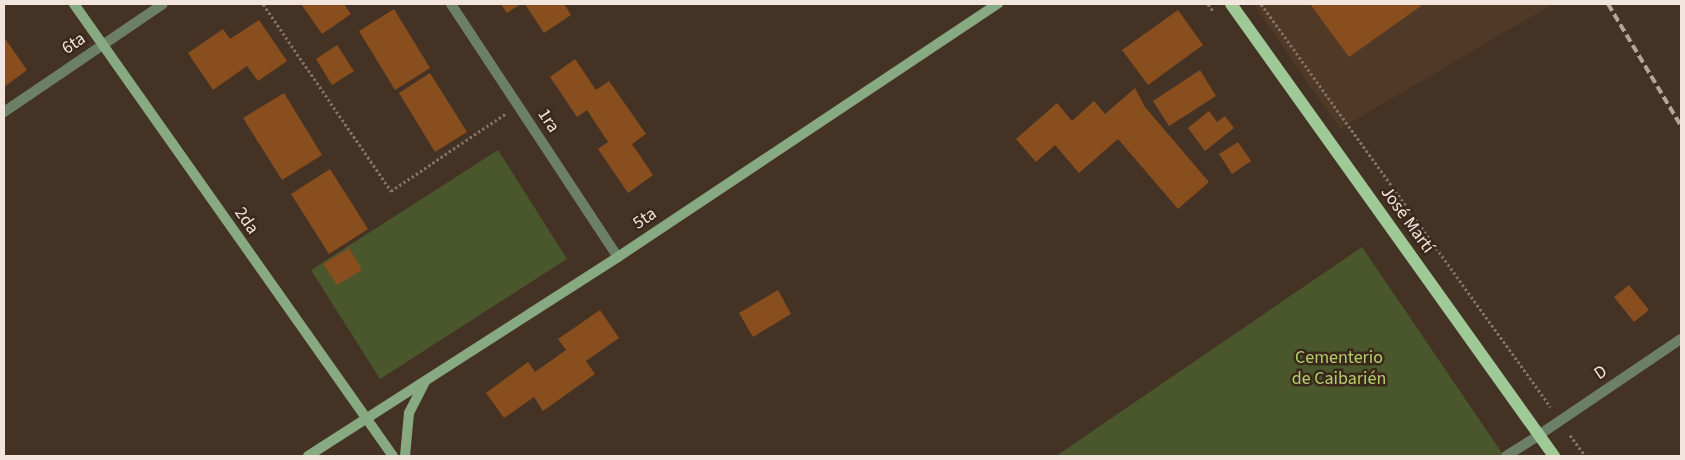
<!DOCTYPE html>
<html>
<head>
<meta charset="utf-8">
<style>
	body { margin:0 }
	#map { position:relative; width:1685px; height:460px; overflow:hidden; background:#443224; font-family:"Source Sans 3",sans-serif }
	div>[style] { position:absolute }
	.built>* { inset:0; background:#513927 }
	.green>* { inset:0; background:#4a572c }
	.building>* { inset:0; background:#884e1e }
	.path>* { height:3px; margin-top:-1.5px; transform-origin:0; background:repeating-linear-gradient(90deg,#837367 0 2.5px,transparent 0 5px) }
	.lane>* { height:10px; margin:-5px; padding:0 5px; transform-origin:5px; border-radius:5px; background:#6c8067 }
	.street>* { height:10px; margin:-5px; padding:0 5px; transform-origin:5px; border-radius:5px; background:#6c8067 }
	.secondary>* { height:10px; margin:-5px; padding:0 5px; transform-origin:5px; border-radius:5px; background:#88aa82 }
	.primary>* { height:12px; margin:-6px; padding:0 6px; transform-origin:6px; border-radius:6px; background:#9fc996 }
	.rail>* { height:4px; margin-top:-2px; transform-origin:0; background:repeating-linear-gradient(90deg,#b3a59b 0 8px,transparent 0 12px) }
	span { translate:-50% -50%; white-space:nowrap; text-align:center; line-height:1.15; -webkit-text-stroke:5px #3a281b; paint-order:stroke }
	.street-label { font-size:18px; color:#f1e5dd }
	.park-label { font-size:18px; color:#b2cf6d }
	.frame { position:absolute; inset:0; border:5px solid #f1e5dd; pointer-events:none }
</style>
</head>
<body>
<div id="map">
	<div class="built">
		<div style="clip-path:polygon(1253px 4px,1553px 4px,1340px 129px)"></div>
	</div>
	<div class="green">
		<div style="clip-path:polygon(498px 150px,567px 259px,380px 379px,311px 270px)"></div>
		<div style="clip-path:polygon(1362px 247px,1504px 456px,1056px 456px)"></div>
	</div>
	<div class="building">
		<div style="clip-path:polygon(301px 4px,344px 4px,351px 14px,322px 34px)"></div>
		<div style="clip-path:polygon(501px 4px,521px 4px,507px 13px)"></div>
		<div style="clip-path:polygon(525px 4px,564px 4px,571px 15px,544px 33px)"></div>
		<div style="clip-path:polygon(1310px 4px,1419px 4px,1421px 6px,1349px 57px)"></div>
		<div style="clip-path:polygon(394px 9px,430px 68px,395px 90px,359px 31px)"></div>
		<div style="clip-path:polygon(1178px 10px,1203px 45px,1148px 85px,1122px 50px)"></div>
		<div style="clip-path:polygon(259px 20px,287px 61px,258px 81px,247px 66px,213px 90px,188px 53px,223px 29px,230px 39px)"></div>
		<div style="clip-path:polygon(4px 37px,27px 70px,4px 87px)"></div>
		<div style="clip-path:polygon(337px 45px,354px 71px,332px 85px,316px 59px)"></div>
		<div style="clip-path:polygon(575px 59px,596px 90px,609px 81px,646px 134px,632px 144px,653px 175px,628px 193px,598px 149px,608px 142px,587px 110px,577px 117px,550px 77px)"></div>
		<div style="clip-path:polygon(1200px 70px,1216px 96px,1169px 126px,1153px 101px)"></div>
		<div style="clip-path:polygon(430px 73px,467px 132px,435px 152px,399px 93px)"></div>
		<div style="clip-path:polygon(1135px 88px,1145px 107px,1209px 182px,1178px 209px,1118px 139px,1079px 173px,1055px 145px,1036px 162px,1016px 139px,1057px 103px,1072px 121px,1094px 101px,1105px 114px)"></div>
		<div style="clip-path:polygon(284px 93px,322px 155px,282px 180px,243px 118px)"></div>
		<div style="clip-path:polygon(1209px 111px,1217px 122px,1225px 116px,1234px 128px,1205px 151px,1188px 128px)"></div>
		<div style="clip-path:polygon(1238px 142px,1251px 161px,1232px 174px,1219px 154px)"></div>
		<div style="clip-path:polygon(330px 169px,368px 229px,329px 254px,291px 194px)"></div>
		<div style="clip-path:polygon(349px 248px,362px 270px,337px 285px,323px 264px)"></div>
		<div style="clip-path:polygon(1629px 285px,1649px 310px,1634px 322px,1614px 297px)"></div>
		<div style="clip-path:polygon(778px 290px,791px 314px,753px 337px,739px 313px)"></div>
		<div style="clip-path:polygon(600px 310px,619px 338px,586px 361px,595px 374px,543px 411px,534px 397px,504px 418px,486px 393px,528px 362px,535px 372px,566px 350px,558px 339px)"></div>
	</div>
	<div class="path">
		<div style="left:263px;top:4px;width:227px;rotate:55.6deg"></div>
		<div style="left:391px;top:191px;width:138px;rotate:-34deg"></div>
		<div style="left:1208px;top:4px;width:9px;rotate:54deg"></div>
		<div style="left:1261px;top:4px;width:496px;rotate:54.3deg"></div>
		<div style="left:1570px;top:435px;width:26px;rotate:54deg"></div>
	</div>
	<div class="lane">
		<div style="left:1506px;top:456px;width:39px;rotate:-32deg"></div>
	</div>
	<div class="street">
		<div style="left:451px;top:4px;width:303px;rotate:56.6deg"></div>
		<div style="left:4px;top:112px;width:192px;rotate:-34.2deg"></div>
		<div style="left:1539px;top:435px;width:171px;rotate:-34.1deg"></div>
	</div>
	<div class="secondary">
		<div style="left:74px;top:4px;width:553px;rotate:54.79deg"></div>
		<div style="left:308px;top:456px;width:368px;rotate:-32.7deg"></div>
		<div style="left:618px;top:257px;width:457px;rotate:-33.7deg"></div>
		<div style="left:405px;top:456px;width:43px;rotate:-84.7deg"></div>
		<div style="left:409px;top:413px;width:36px;rotate:-63deg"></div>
	</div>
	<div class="primary">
		<div style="left:1231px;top:4px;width:556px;rotate:54.45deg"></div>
	</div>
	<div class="rail">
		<div style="left:1608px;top:4px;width:142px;rotate:59.1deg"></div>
	</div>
	<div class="street-label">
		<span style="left:74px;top:44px;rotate:-34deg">6ta</span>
		<span style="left:548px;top:121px;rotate:57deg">1ra</span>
		<span style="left:645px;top:219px;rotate:-34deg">5ta</span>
		<span style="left:1407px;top:220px;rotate:54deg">José Martí</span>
		<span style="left:246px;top:221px;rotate:55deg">2da</span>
		<span style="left:1601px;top:373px;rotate:-34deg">D</span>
	</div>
	<div class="park-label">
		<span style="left:1339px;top:369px">Cementerio<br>de Caibarién</span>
	</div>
	<div class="frame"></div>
</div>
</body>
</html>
